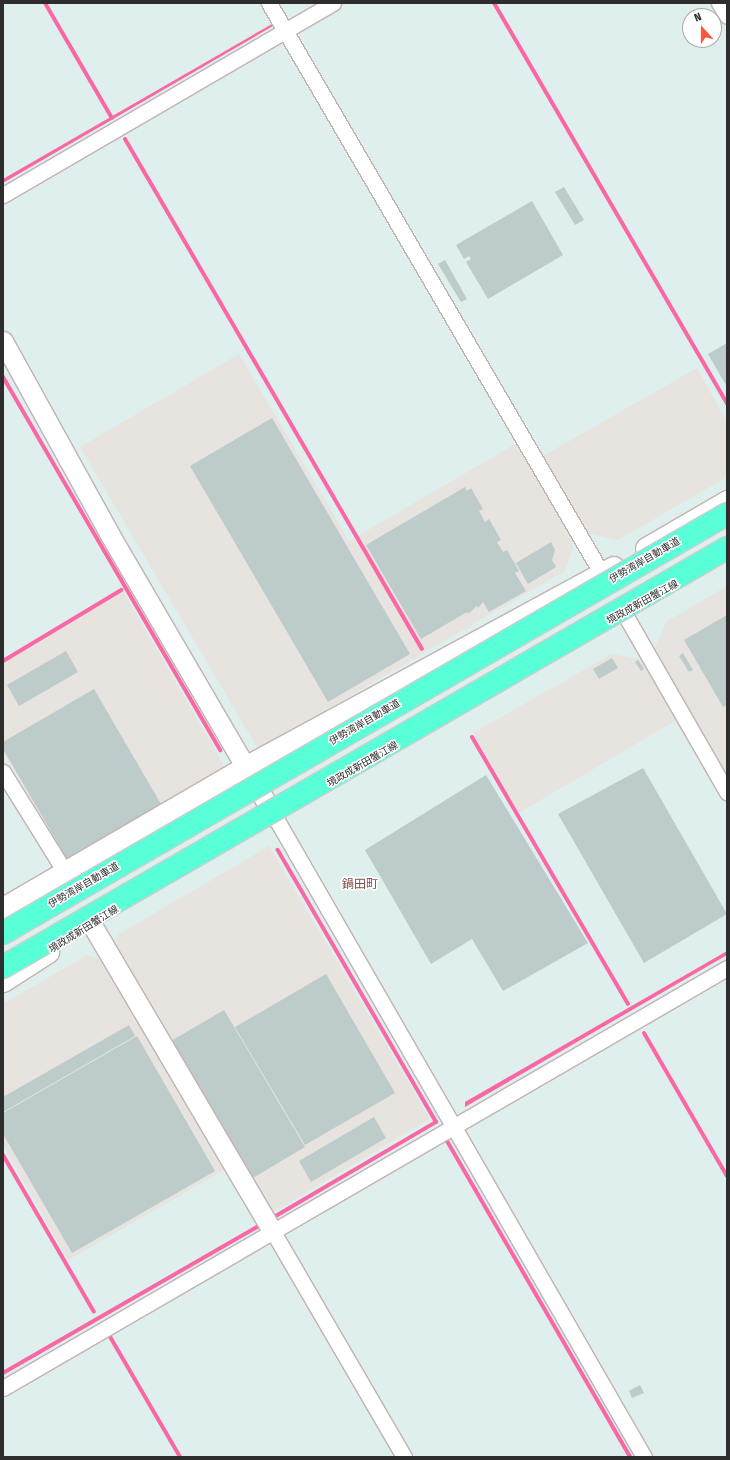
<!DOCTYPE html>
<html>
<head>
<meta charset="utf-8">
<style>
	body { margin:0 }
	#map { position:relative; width:730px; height:1460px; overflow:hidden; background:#deefed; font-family:"Fira Sans Condensed","Noto Sans JP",sans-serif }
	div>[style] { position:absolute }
	.industrial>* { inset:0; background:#e7e4df }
	.water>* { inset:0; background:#fb67a4 }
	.stream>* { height:4px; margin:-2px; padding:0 2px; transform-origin:2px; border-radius:2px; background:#fb67a4 }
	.building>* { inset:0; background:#bdcbca }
	.roads { filter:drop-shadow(1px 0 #c1b3b2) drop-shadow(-1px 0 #c1b3b2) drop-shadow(0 1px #c1b3b2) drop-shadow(0 -1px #c1b3b2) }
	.minor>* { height:15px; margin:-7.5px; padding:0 7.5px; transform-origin:7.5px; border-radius:7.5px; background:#fff }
	.tertiary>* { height:19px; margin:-9.5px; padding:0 9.5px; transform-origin:9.5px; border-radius:9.5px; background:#fff }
	.secondary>* { height:21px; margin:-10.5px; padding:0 10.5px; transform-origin:10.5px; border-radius:10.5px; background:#fff }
	.bridges { filter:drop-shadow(1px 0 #cdcdcd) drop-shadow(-1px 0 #cdcdcd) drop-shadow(0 1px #cdcdcd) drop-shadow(0 -1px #cdcdcd) }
	.motorway-bridge>* { height:22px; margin:-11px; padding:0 11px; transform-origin:11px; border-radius:11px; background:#59ffd6 }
	span { translate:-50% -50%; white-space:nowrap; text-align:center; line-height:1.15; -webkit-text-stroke:3px #fff; paint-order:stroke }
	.street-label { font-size:10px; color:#2d2d2d }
	.quarter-label { font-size:12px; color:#835047 }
	.frame { position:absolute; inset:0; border:4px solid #2d2d2d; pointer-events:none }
	.north { position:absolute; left:682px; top:8px; width:40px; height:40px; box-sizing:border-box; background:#fff; border:1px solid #ababab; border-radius:50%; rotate:339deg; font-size:11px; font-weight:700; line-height:16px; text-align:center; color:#2d2d2d }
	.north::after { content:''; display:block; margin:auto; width:14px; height:18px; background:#ff553b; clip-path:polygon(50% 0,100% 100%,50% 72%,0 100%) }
</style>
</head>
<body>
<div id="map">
	<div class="industrial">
		<div style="clip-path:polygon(239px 354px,349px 541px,517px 443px,575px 541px,565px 571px,258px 749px,80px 447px)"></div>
		<div style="clip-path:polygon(697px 368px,727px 422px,727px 477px,618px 540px,591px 534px,588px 536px,541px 457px)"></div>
		<div style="clip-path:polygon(727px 586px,727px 779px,654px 650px,666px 622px)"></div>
		<div style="clip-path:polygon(123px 591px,225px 767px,67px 860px,3px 752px,3px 663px)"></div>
		<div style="clip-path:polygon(612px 654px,640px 659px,644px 657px,680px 718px,519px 813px,473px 733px)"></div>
		<div style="clip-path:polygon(269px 846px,430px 1119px,268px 1215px,114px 946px,119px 934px)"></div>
		<div style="clip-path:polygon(87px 955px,100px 959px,224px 1170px,68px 1260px,3px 1145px,3px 1004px)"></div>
	</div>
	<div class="water">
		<div style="clip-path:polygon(272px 24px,273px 26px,3px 183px,3px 179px)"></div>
		<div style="clip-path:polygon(727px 951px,727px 955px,465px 1107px,465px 1102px)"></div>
	</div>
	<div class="stream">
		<div style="left:45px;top:3px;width:133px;rotate:59.8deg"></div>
		<div style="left:494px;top:3px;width:464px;rotate:59.8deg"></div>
		<div style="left:125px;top:139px;width:590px;rotate:59.79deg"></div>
		<div style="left:3px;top:377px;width:432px;rotate:59.8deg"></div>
		<div style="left:3px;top:661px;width:138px;rotate:-31deg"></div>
		<div style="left:472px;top:737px;width:309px;rotate:59.7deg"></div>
		<div style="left:644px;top:1033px;width:165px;rotate:59.9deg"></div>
		<div style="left:447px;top:1141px;width:365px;rotate:59.9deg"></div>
		<div style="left:3px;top:1155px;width:181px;rotate:59.9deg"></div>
		<div style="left:274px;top:1217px;width:188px;rotate:-30.4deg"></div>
		<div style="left:436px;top:1122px;width:315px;rotate:-120.2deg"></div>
		<div style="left:109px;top:1335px;width:141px;rotate:59.8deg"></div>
		<div style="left:3px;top:1373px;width:295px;rotate:-29.9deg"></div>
	</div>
	<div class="building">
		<div style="clip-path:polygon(564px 187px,584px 220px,575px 225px,555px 192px)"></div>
		<div style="clip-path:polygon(532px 201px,563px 255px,488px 299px,466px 262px,471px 259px,469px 256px,464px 259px,456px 245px)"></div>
		<div style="clip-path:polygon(445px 260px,467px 299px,461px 302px,438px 264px)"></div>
		<div style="clip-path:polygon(727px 343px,727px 387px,708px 354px)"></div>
		<div style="clip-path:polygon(272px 418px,410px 654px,328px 702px,190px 466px)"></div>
		<div style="clip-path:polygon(465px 487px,467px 491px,471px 488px,483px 509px,479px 511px,485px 522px,489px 519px,501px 540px,497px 542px,503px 552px,507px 550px,519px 571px,515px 573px,526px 591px,489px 612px,483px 602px,478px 608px,477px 606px,468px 614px,467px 612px,421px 639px,366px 545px)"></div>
		<div style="clip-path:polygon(551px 542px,555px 550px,552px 560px,556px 567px,528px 584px,516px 563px)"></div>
		<div style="clip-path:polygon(727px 615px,727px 705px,723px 707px,684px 640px)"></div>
		<div style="clip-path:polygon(66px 651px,78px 672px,19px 706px,7px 685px)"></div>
		<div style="clip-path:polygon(683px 653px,693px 670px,689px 672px,679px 656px)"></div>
		<div style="clip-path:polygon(612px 658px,618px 668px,599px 679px,593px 669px)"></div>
		<div style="clip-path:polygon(638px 660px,644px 669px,641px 671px,635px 662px)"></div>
		<div style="clip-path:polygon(94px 689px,161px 804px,67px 859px,3px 749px,3px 742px)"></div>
		<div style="clip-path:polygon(643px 768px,727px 914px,644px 963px,558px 814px)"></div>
		<div style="clip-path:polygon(486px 775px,588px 943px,503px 991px,472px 939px,431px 964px,365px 850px)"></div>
		<div style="clip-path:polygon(326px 974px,395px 1093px,305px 1145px,235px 1027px)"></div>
		<div style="clip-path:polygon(224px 1010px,305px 1147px,251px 1179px,171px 1041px)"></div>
		<div style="clip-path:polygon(129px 1025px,135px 1036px,3px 1112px,3px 1097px)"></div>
		<div style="clip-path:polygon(137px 1036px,215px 1171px,72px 1253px,3px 1134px,3px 1113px)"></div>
		<div style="clip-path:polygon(374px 1117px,386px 1138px,311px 1182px,299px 1161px)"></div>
		<div style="clip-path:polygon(640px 1385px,644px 1393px,632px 1398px,629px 1391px)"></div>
	</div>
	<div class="roads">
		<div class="minor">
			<div style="left:269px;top:3px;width:661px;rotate:59.75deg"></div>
			<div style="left:719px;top:3px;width:15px;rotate:58deg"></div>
			<div style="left:3px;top:195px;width:382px;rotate:-30.2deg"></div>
			<div style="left:624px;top:613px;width:207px;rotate:60.1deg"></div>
			<div style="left:3px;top:772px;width:118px;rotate:58.2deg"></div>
			<div style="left:275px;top:817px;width:739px;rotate:60.03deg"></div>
			<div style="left:272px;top:1230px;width:263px;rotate:59.8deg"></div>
			<div style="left:3px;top:1388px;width:837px;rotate:-30.12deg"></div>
		</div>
		<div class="tertiary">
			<div style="left:3px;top:341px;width:222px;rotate:61.1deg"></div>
			<div style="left:110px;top:535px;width:327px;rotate:59.7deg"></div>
			<div style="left:92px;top:925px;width:354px;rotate:59.5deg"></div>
		</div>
		<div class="secondary">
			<div style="left:646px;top:548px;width:94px;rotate:-30.1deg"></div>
			<div style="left:3px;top:908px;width:282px;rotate:-30.2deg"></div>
			<div style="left:247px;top:766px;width:417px;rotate:-28.5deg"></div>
			<div style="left:3px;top:981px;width:54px;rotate:-32.8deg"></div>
		</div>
	</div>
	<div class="bridges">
		<div class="motorway-bridge">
			<div style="left:3px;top:933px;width:837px;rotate:-30.06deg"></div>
			<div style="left:3px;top:967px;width:837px;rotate:-30.06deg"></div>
		</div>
	</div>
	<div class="street-label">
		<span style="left:645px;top:561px;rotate:-30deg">伊勢湾岸自動車道</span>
		<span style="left:643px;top:603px;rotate:-29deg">境政成新田蟹江線</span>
		<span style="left:365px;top:723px;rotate:-30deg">伊勢湾岸自動車道</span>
		<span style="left:363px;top:765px;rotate:-30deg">境政成新田蟹江線</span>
		<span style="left:84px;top:886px;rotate:-30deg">伊勢湾岸自動車道</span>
		<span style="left:84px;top:930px;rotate:-32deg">境政成新田蟹江線</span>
	</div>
	<div class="quarter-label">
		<span style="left:360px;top:885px">鍋田町</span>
	</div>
	<div class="frame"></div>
	<div class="north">N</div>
</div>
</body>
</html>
